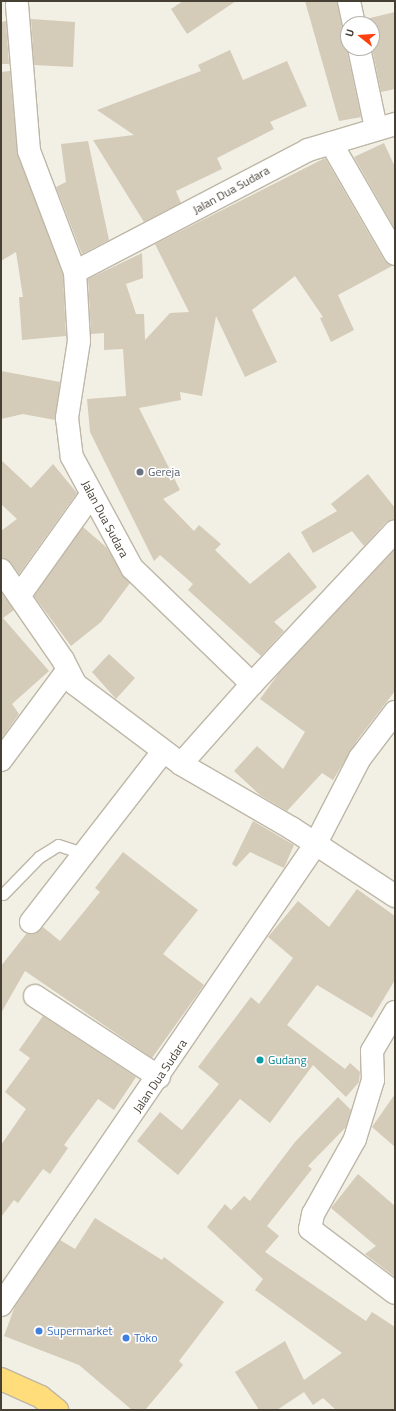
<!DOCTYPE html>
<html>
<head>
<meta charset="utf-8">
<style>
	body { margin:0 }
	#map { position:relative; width:396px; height:1411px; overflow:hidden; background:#f2efe4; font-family:"Titillium Web",sans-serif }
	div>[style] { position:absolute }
	.building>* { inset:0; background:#d4cbb9 }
	.roads { filter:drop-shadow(1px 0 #beb7a7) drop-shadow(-1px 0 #beb7a7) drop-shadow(0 1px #beb7a7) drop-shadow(0 -1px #beb7a7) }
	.service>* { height:11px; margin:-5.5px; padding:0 5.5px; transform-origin:5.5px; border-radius:5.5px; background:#fff }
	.minor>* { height:22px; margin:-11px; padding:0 11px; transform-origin:11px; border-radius:11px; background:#fff }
	.trunk>* { height:22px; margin:-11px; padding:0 11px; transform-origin:11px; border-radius:11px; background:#ffdd7a }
	.dots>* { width:11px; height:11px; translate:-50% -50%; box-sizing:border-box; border:2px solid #fff; border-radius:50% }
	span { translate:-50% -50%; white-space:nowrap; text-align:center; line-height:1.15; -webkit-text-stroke:3px #fff; paint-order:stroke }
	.street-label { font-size:12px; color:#453f34 }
	.worship-label { font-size:12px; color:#5b616d }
	.left { translate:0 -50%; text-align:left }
	.culture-label { font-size:12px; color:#0d838f }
	.shop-label { font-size:12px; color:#366cbe }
	.frame { position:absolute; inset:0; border:2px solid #453f34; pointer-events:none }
	.north { position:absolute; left:340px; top:16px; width:40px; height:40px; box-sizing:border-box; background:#fff; border:1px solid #b5b2ae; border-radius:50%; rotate:287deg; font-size:11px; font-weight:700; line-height:16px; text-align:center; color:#453f34 }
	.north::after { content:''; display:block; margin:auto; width:14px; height:18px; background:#fe410f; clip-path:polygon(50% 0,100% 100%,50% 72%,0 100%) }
</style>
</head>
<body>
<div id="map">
	<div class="building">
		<div style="clip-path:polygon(183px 1px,236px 1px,187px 34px,171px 9px)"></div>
		<div style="clip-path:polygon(305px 1px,337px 1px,342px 27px,348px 35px,347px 51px,361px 117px,339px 121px)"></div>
		<div style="clip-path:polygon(395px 12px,395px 89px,381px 92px,372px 48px,372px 24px,366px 24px,366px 19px)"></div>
		<div style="clip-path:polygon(31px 19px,75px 22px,73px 67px,34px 65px)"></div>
		<div style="clip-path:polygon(6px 21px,9px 64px,1px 64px,1px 22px)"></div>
		<div style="clip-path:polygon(230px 50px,243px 80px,287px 61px,307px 106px,270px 122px,274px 129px,217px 158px,222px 169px,176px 191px,181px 203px,144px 222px,93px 140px,134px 135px,97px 110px,201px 71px,198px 65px)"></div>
		<div style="clip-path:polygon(10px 71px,17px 152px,63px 275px,66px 336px,22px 340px,19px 297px,23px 297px,16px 252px,1px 261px,1px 72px)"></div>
		<div style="clip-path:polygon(88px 141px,109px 240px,82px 254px,56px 187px,66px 182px,61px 144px)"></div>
		<div style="clip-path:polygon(384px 143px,395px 167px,395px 229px,354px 157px)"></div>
		<div style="clip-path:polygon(325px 158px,384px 260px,392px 266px,338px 295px,354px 330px,331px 342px,320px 318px,323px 317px,295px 276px,252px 310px,277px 362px,245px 377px,216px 316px,202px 396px,180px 392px,181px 400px,139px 408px,180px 490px,163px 499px,194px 531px,199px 525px,221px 544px,215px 550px,250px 584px,289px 552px,317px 587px,274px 622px,284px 631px,261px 656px,188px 590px,193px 584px,160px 555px,154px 561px,90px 432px,87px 399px,126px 396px,123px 349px,104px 350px,104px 333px,91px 334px,88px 279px,142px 253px,143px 278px,126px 284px,136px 314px,144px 314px,145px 340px,170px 313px,189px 312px,155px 244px)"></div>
		<div style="clip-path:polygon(1px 371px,60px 382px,55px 420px,23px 414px,1px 419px)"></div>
		<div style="clip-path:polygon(1px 460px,31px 488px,53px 464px,77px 493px,19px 574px,11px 563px,1px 558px,1px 531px,17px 519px,1px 504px)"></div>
		<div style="clip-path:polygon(368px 474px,395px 508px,395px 519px,386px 522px,364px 546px,352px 531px,313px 553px,301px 532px,337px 511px,331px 504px)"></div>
		<div style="clip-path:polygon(83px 527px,106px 547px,130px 583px,101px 622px,71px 646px,34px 596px)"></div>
		<div style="clip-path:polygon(395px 549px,395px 691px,358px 739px,333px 780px,322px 773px,287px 811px,260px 795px,234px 771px,257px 746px,283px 769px,305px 732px,260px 699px,279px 673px)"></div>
		<div style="clip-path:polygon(1px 592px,14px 610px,3px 618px,49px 671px,12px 704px,19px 714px,1px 739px)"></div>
		<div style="clip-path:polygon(109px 654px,135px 678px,116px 699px,92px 672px)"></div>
		<div style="clip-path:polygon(253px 821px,294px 845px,284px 868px,250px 852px,236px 867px,232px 864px)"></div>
		<div style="clip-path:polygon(123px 852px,198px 910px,163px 954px,204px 985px,152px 1058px,25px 971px,1px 1013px,1px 966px,27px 933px,35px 934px,43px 927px,60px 941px,100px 892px,95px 888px)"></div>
		<div style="clip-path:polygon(357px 889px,395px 916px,395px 980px,372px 1018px,317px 985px,287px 1025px,345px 1069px,350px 1063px,360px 1072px,359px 1082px,346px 1097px,313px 1065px,270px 1123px,240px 1099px,178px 1175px,137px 1141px,160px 1112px,182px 1130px,219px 1084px,198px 1067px,251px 997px,259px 1004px,293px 958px,268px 937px,298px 901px,329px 927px)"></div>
		<div style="clip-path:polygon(43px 1016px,136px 1077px,114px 1110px,98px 1099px,64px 1145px,68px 1148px,50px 1174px,43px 1169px,18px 1203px,14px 1200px,1px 1217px,1px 1145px,26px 1109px,5px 1092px,30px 1058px,19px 1050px)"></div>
		<div style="clip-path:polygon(395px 1094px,395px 1147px,372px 1127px)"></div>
		<div style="clip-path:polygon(338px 1097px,351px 1110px,346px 1127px,308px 1166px,312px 1169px,267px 1226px,279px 1236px,265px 1252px,366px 1321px,372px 1312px,395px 1327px,395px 1410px,336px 1410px,323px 1398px,313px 1405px,304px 1392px,277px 1410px,259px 1410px,235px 1372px,285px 1341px,304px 1380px,342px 1353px,255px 1290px,263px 1279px,207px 1227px,225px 1204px,231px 1210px,244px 1196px,250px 1201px,295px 1142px)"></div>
		<div style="clip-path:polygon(358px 1174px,395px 1206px,395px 1277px,365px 1254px,376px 1246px,331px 1208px)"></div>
		<div style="clip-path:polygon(95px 1218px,162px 1260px,164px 1257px,224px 1302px,179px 1361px,183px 1365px,145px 1410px,132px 1410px,79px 1365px,4px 1336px,15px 1306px,60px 1240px,75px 1249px)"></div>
	</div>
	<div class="roads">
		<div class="service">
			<div style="left:3px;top:894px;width:52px;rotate:-45.8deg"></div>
			<div style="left:39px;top:857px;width:22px;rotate:-32deg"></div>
			<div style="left:58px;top:845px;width:25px;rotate:18deg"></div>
		</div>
		<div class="minor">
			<div style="left:349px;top:1px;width:24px;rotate:78deg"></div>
			<div style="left:17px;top:5px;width:146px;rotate:85.3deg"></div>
			<div style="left:29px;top:151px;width:129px;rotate:69.2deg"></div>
			<div style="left:75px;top:272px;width:69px;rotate:86.7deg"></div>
			<div style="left:79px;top:341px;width:78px;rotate:98.9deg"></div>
			<div style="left:67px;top:418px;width:39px;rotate:83deg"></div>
			<div style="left:72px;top:457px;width:126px;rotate:61.6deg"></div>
			<div style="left:132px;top:568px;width:167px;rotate:44deg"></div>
			<div style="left:252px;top:684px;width:107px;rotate:131.6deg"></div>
			<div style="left:181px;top:764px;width:129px;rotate:30.1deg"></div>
			<div style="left:293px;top:829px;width:122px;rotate:33.3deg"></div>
			<div style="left:359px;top:48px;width:82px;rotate:78deg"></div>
			<div style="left:331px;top:143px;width:128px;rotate:60deg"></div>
			<div style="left:75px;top:272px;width:263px;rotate:-27.6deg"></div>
			<div style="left:308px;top:150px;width:91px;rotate:-16.6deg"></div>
			<div style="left:1px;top:570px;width:109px;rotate:55.4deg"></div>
			<div style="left:63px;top:660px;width:27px;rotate:63deg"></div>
			<div style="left:75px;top:684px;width:133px;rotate:37deg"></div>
			<div style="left:19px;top:596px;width:124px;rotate:-54.5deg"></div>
			<div style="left:252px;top:684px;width:209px;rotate:-46.9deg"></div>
			<div style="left:1px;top:760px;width:111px;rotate:-53.4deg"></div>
			<div style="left:31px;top:922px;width:215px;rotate:-52.2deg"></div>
			<div style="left:35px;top:996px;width:148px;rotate:33.2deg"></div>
			<div style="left:395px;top:1012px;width:45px;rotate:120.5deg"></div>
			<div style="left:372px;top:1051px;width:29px;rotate:88deg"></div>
			<div style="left:373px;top:1080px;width:62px;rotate:107deg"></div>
			<div style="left:355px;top:1139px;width:86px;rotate:119.2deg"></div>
			<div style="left:313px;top:1214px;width:15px;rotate:101deg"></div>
			<div style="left:310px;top:1229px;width:106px;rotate:37deg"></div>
			<div style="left:1px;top:1305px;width:557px;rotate:-55.68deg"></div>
			<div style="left:315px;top:845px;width:98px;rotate:-62.7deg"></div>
			<div style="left:360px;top:758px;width:58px;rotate:-52.7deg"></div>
		</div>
		<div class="trunk">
			<div style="left:1px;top:1379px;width:44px;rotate:24.2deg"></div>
			<div style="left:41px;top:1397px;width:21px;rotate:39deg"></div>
		</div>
	</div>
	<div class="dots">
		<div style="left:140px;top:472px;background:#6b7280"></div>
		<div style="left:260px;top:1060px;background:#0f9aa8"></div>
		<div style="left:39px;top:1331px;background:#3f7fe0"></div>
		<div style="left:126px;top:1338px;background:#3f7fe0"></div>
	</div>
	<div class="street-label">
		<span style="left:231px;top:190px;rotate:-29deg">Jalan Dua Sudara</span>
		<span style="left:105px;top:519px;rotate:62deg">Jalan Dua Sudara</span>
		<span style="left:160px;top:1076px;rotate:-56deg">Jalan Dua Sudara</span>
	</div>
	<div class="worship-label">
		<span class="left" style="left:148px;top:472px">Gereja</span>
	</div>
	<div class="culture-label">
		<span class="left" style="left:268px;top:1060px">Gudang</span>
	</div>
	<div class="shop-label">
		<span class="left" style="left:47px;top:1331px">Supermarket</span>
		<span class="left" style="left:134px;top:1338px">Toko</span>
	</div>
	<div class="frame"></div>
	<div class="north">U</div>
</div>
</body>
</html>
